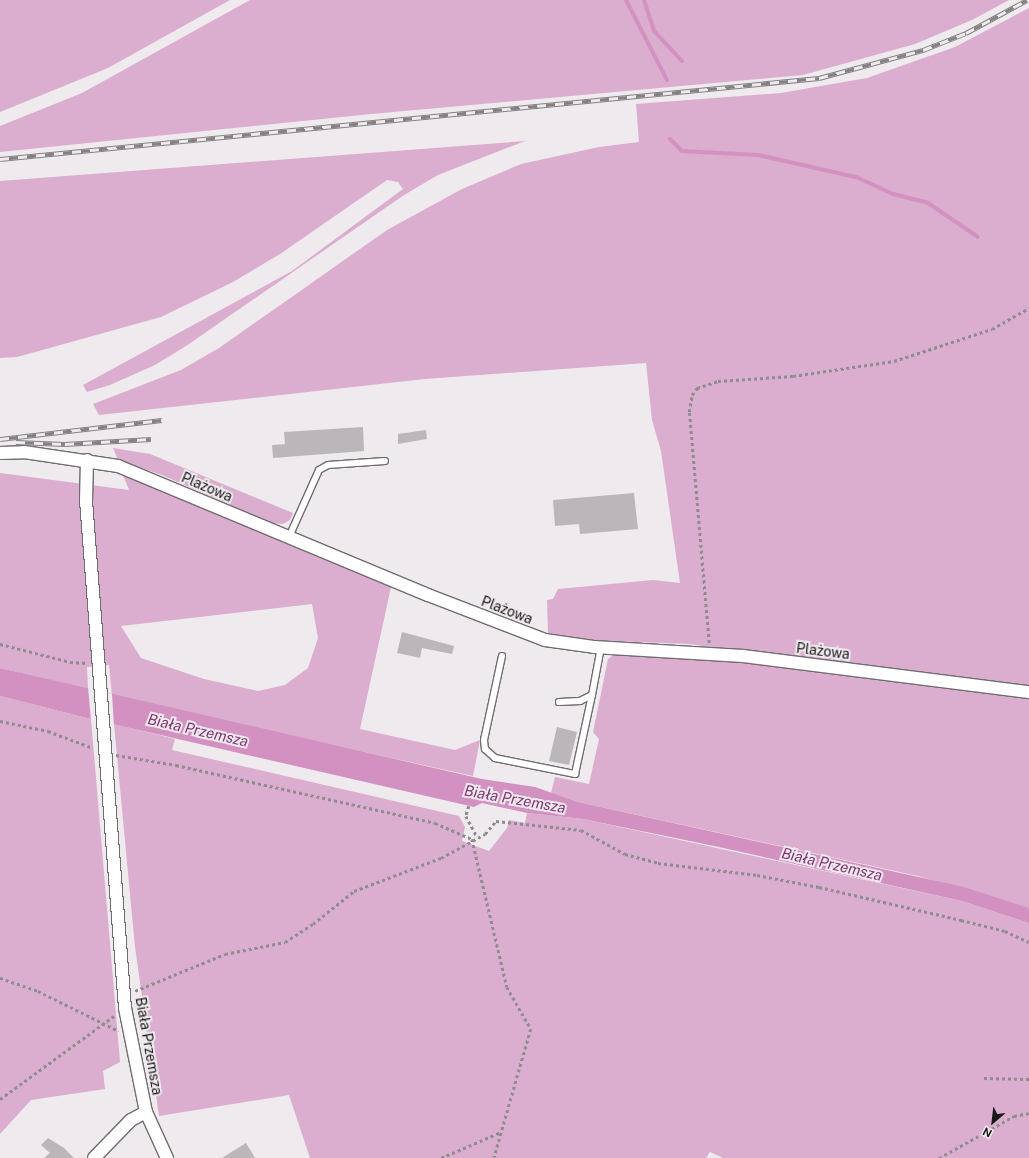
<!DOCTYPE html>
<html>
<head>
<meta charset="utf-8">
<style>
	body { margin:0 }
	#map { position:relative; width:1029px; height:1158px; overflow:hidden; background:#efeaee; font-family:"Public Sans",sans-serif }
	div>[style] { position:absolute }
	.green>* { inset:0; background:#dbadce }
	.water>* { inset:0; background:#d391c2 }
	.pier>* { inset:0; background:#efeaee }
	.stream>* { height:4px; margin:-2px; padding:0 2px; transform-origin:2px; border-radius:2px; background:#d391c2 }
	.building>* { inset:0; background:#bab6b9 }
	.path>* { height:2.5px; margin-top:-1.25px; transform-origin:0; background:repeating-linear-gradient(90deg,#8f8c8f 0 3px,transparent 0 6px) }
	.roads { filter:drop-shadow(1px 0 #716c6f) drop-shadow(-1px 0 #716c6f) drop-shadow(0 1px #716c6f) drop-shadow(0 -1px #716c6f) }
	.service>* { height:6px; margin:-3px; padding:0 3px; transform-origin:3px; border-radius:3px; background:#fff }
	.minor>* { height:12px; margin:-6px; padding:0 6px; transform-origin:6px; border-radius:6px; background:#fff }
	.rail>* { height:4.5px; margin-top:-2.25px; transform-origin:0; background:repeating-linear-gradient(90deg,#efeaee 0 9px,#848184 0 18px); box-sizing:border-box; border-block:1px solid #848184 }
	span { translate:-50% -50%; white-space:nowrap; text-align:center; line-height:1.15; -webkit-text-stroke:4px #efeaee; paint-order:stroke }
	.street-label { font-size:14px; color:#191819 }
	.water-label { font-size:15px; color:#823472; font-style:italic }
	.north { position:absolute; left:973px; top:1102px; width:40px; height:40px; -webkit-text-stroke:3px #efeaee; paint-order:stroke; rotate:208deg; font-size:11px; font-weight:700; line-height:16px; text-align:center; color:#191819 }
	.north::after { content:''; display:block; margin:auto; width:14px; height:18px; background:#191819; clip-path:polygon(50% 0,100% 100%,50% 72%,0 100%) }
</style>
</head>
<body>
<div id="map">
	<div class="green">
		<div style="clip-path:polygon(0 0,230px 0,108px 68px,0 112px)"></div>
		<div style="clip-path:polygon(250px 0,1009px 0,972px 20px,915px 44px,803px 75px,371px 114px,0 152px,0 126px,82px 93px)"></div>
		<div style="clip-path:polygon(1029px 8px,1029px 908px,918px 876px,578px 802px,551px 793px,555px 777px,589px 784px,599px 739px,593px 732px,608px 659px,616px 653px,718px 660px,717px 648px,689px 644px,584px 640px,548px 633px,547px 600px,553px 599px,558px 589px,653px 580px,680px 583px,661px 451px,652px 420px,646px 363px,425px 379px,99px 415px,93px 404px,181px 370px,219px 348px,387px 230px,462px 189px,521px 164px,599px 147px,639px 142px,636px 104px,781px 93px,867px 78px,955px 47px)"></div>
		<div style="clip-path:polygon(525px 141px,438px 175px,404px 195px,186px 346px,155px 365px,110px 385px,87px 392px,83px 385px,292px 271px,403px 189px,398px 182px,387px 180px,280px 254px,233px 282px,161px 317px,17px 357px,0 358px,0 181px)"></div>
		<div style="clip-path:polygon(113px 448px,150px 454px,293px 513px,290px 520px,283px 524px,271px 523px,162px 475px,118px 460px)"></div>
		<div style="clip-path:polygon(evenodd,0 473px,129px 490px,123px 475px,391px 587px,360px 729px,455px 750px,480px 740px,473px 776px,112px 696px,109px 665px,87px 667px,88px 689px,0 668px,0 473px,312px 604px,318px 638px,308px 668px,285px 685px,258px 691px,204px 679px,141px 658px,121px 626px,312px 604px)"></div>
		<div style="clip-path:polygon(0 696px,91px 719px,120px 1062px,103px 1071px,105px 1089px,31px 1100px,0 1134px)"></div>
		<div style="clip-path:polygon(114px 724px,175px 739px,172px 750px,459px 816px,465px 827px,462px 841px,489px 851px,507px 828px,509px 820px,525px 823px,527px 813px,583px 819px,962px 901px,1029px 923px,1029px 1158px,723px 1158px,710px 1152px,706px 1158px,310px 1158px,289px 1095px,159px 1116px,135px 947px)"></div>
	</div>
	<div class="water">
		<div style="clip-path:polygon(0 668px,482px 779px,535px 787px,578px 802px,964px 887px,1029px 908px,1029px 923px,962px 901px,714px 846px,583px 819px,527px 813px,482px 803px,474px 807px,91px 719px,0 696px)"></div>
	</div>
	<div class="pier">
		<div style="clip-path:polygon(88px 687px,112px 694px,114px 726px,91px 721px)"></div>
	</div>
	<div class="stream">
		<div style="left:626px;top:0;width:90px;rotate:62.9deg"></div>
		<div style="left:644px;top:0;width:33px;rotate:72deg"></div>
		<div style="left:654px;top:31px;width:41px;rotate:47deg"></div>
		<div style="left:670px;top:139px;width:17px;rotate:45deg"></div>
		<div style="left:682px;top:151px;width:76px;rotate:3deg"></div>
		<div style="left:758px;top:155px;width:100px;rotate:12.7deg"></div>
		<div style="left:856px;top:177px;width:41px;rotate:24.7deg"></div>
		<div style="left:893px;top:194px;width:36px;rotate:14deg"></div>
		<div style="left:928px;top:203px;width:60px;rotate:34.2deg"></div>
	</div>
	<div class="building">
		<div style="clip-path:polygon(363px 427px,364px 451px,273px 458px,272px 445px,285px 444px,284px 432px)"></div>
		<div style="clip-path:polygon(426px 430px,427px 439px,398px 444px,398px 434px)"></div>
		<div style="clip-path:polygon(634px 493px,638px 529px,580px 534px,579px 524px,555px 526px,553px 500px)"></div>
		<div style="clip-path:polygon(402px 632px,454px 646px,452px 654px,422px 648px,420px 658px,397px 653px)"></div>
		<div style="clip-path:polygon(557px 727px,577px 732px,569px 765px,549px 761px)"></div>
		<div style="clip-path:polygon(48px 1138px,64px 1148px,74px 1158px,44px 1158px,50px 1153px,41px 1145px)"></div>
		<div style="clip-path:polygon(246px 1143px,255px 1158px,222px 1158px)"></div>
	</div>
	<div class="path">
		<div style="left:709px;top:643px;width:232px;rotate:-94.9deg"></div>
		<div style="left:689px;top:412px;width:17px;rotate:-80deg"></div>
		<div style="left:692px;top:395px;width:9px;rotate:-54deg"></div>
		<div style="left:697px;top:388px;width:22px;rotate:-18deg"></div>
		<div style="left:718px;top:381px;width:75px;rotate:-3.8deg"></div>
		<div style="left:793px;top:376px;width:102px;rotate:-8.4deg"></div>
		<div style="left:894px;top:361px;width:103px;rotate:-18.1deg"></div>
		<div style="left:992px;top:329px;width:43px;rotate:-29.6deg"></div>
		<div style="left:0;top:644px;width:72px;rotate:14.4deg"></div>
		<div style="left:70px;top:662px;width:17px;rotate:3deg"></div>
		<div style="left:0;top:721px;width:49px;rotate:11.8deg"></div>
		<div style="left:48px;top:731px;width:48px;rotate:20.7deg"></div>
		<div style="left:116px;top:755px;width:61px;rotate:9.5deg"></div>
		<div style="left:176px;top:765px;width:265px;rotate:12.6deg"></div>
		<div style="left:435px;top:823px;width:40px;rotate:23.4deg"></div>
		<div style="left:472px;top:839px;width:152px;rotate:76.7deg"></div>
		<div style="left:507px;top:987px;width:48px;rotate:60.3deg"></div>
		<div style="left:531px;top:1029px;width:134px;rotate:106deg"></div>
		<div style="left:469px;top:806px;width:10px;rotate:107deg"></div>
		<div style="left:466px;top:816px;width:24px;rotate:62deg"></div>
		<div style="left:0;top:978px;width:40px;rotate:18.9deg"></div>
		<div style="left:38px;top:991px;width:90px;rotate:26.3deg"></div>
		<div style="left:135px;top:991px;width:97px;rotate:-22.3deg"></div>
		<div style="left:225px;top:954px;width:61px;rotate:-11.3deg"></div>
		<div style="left:285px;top:942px;width:33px;rotate:-33deg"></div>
		<div style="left:313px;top:924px;width:53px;rotate:-38.8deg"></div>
		<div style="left:354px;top:891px;width:93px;rotate:-20.8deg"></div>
		<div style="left:441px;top:858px;width:50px;rotate:-28.6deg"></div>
		<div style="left:485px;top:834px;width:17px;rotate:-50deg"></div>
		<div style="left:496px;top:821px;width:85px;rotate:6deg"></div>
		<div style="left:581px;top:830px;width:50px;rotate:28.6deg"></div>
		<div style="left:625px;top:854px;width:34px;rotate:15deg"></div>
		<div style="left:658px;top:863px;width:100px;rotate:6.9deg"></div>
		<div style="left:757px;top:875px;width:63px;rotate:11deg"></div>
		<div style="left:819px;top:887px;width:146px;rotate:13.1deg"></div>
		<div style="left:961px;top:920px;width:45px;rotate:14deg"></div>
		<div style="left:1005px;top:931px;width:26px;rotate:25deg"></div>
		<div style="left:984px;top:1078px;width:45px;rotate:1.3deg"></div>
		<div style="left:0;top:1099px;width:142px;rotate:-36.1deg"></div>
		<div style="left:441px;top:1158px;width:65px;rotate:-23.4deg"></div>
		<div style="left:939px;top:1158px;width:86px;rotate:-29.2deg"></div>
		<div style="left:1014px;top:1116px;width:15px;rotate:-11deg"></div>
	</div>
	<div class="roads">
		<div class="service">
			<div style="left:289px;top:537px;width:73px;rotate:-65.9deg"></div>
			<div style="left:319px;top:470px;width:10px;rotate:-29deg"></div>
			<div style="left:328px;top:465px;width:57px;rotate:-4deg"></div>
			<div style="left:502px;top:656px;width:86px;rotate:102.1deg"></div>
			<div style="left:484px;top:740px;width:9px;rotate:84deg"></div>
			<div style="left:485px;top:749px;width:13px;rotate:42deg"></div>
			<div style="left:495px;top:758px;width:82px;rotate:11.3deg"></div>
			<div style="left:575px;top:774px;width:81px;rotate:-77.9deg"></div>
			<div style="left:559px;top:702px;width:21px;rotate:-3deg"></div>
			<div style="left:580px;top:701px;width:13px;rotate:-27deg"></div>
			<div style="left:592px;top:695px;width:49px;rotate:-79.4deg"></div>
		</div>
		<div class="minor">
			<div style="left:0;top:453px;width:24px;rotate:-2deg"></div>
			<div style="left:24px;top:452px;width:95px;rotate:8.5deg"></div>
			<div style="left:118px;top:466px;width:336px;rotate:22.6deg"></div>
			<div style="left:428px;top:595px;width:125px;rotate:21deg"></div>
			<div style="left:545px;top:640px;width:49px;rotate:8.1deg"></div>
			<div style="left:594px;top:647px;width:149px;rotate:3.5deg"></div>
			<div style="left:743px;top:656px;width:288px;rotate:7.2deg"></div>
			<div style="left:87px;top:460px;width:40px;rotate:91.4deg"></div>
			<div style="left:86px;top:500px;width:509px;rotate:85.61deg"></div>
			<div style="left:125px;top:1008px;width:106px;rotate:78.6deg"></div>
			<div style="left:146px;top:1112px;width:51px;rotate:65.5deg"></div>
			<div style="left:94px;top:1158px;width:53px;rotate:-45.8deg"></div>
			<div style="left:131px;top:1120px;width:17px;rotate:-28deg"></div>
		</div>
	</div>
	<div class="rail">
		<div style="left:0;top:159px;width:823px;rotate:-5.65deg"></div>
		<div style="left:819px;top:78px;width:108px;rotate:-15.1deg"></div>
		<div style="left:923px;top:50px;width:46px;rotate:-21.6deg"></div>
		<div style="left:966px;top:33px;width:69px;rotate:-28.4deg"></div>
		<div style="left:0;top:439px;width:163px;rotate:-6.7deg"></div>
		<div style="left:16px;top:442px;width:49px;rotate:2.3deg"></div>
		<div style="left:65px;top:444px;width:86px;rotate:-3.3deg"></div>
	</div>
	<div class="street-label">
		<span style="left:207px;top:487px;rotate:23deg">Plażowa</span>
		<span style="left:507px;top:610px;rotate:21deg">Plażowa</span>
		<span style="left:823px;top:651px;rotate:7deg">Plażowa</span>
		<span style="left:149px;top:1046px;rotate:80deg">Biała Przemsza</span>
	</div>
	<div class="water-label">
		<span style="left:198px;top:730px;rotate:13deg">Biała Przemsza</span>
		<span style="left:515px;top:799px;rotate:10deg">Biała Przemsza</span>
		<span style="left:832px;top:864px;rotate:13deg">Biała Przemsza</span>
	</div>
	<div class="north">N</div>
</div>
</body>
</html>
